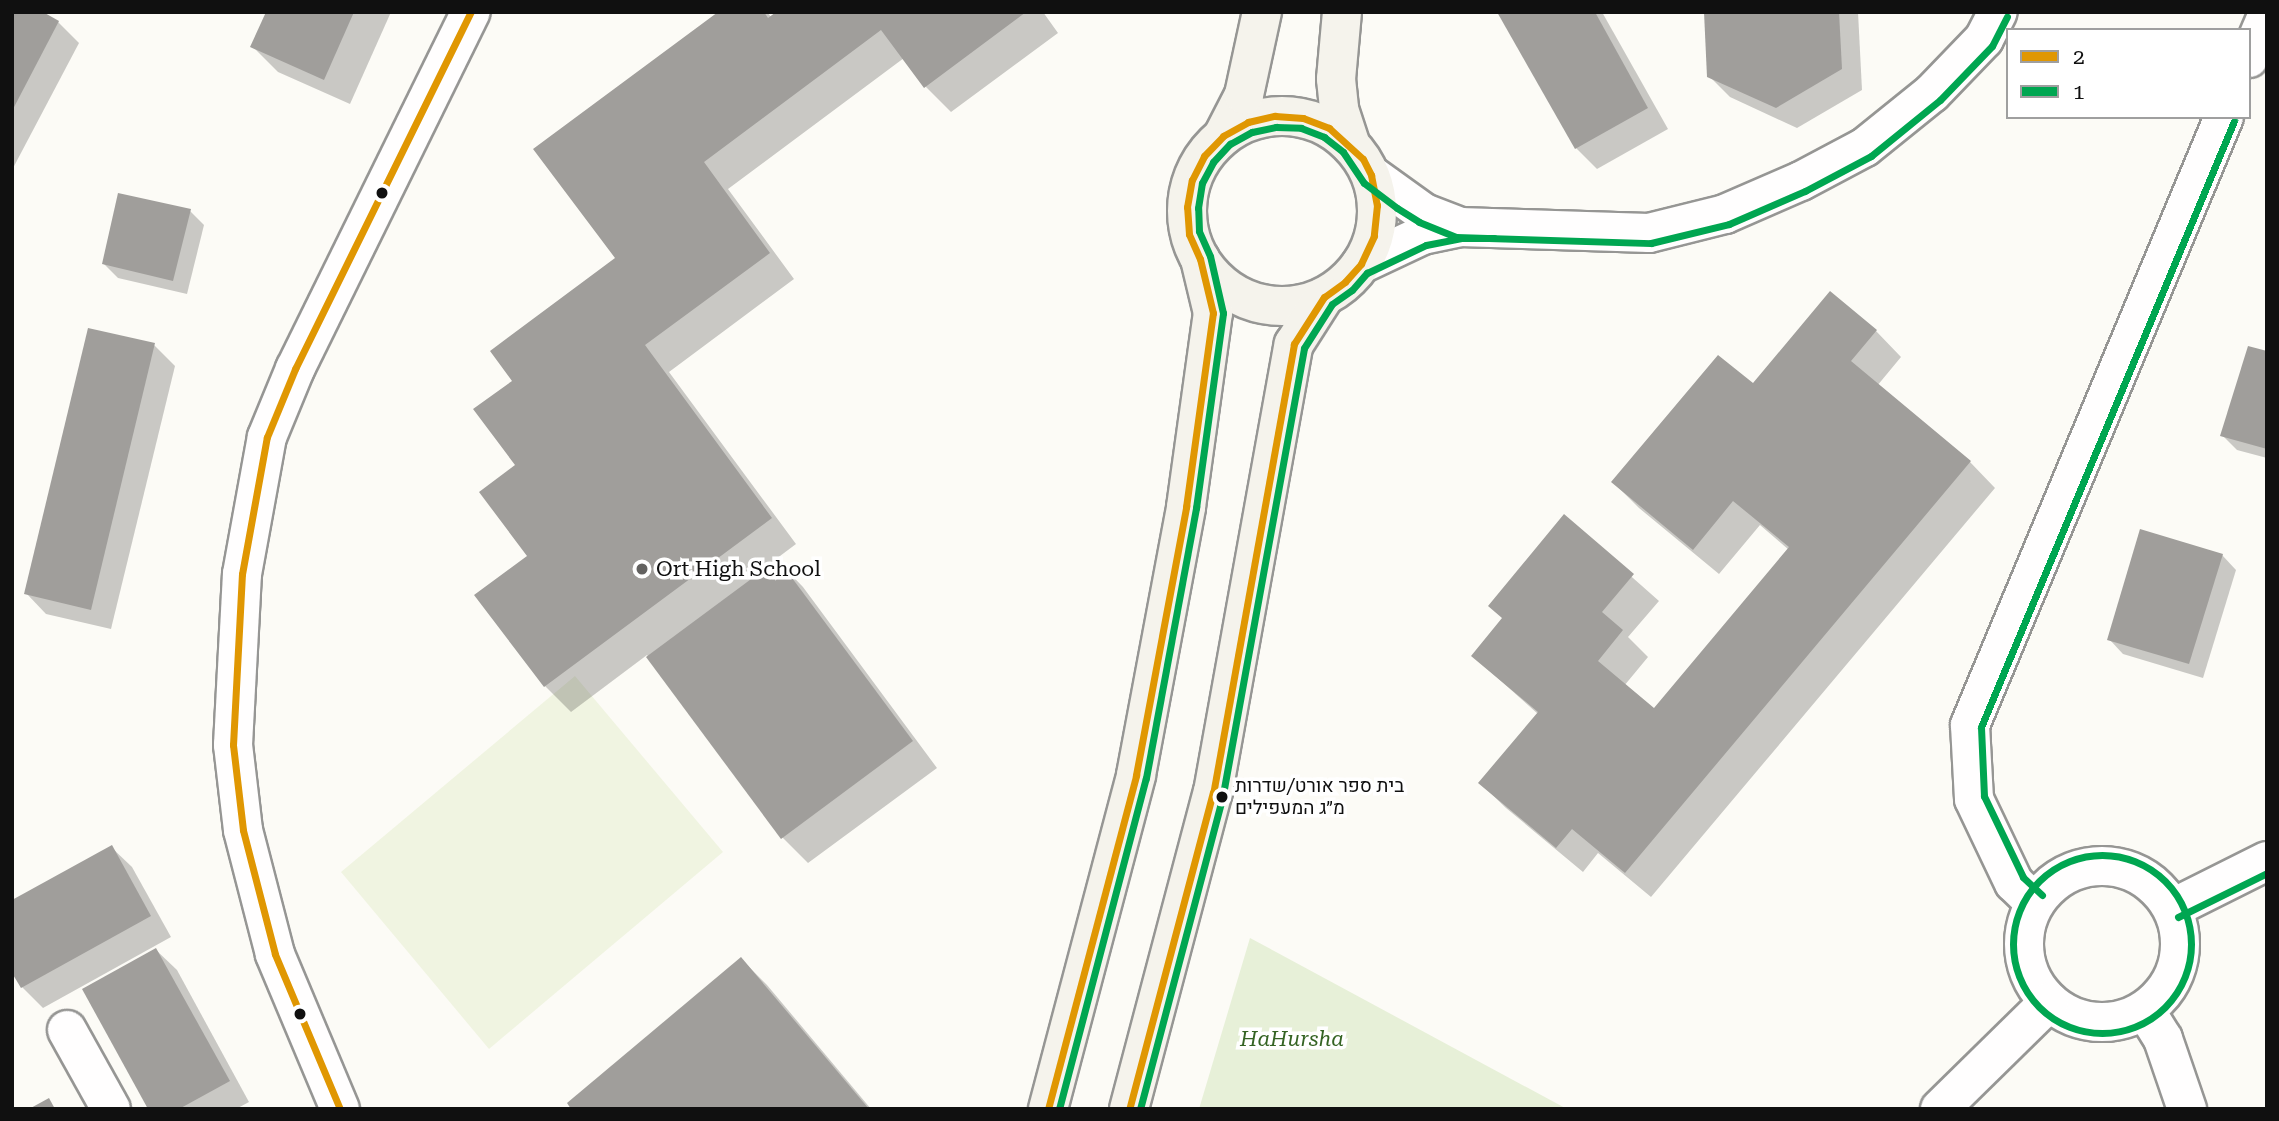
<!DOCTYPE html>
<html>
<head>
<meta charset="utf-8">
<style>
	body { margin:0 }
	#map { position:relative; width:2279px; height:1121px; overflow:hidden; background:#fcfbf6; font-family:"Roboto Serif",Heebo,serif }
	div>[style] { position:absolute }
	.green>* { inset:0; background:#e7f0d8 }
	.pitch>* { inset:0; background:#f0f4e1 }
	.shadow>* { inset:0; background:#0003 }
	.building>* { inset:0; background:#a09e9b }
	.roads { filter:drop-shadow(2px 0 #969694) drop-shadow(-2px 0 #969694) drop-shadow(0 2px #969694) drop-shadow(0 -2px #969694) }
	.minor>* { height:38px; margin:-19px; padding:0 19px; transform-origin:19px; border-radius:19px; background:#fffefe }
	.minor>.ring { margin:-19px; padding:0; box-sizing:content-box; background:none; border:38px solid #fffefe; border-radius:50% }
	.secondary>* { height:38px; margin:-19px; padding:0 19px; transform-origin:19px; border-radius:19px; background:#f5f3ec }
	.secondary>.ring { margin:-19px; padding:0; box-sizing:content-box; background:none; border:38px solid #f5f3ec; border-radius:50% }
	.bus-1>* { height:7px; margin:-3.5px; padding:0 3.5px; transform-origin:3.5px; border-radius:3.5px; background:#e09702 }
	.bus-2>* { height:7px; margin:-3.5px; padding:0 3.5px; transform-origin:3.5px; border-radius:3.5px; background:#00a651 }
	.bus-2>.ring { margin:-3.5px; padding:0; box-sizing:content-box; background:none; border:7px solid #00a651; border-radius:50% }
	.dots>* { width:19px; height:19px; translate:-50% -50%; box-sizing:border-box; border:4px solid #fff; border-radius:50% }
	span { translate:-50% -50%; white-space:nowrap; text-align:center; line-height:1.15; -webkit-text-stroke:7px #fff; paint-order:stroke }
	.bus-label { font-size:19px; color:#101010 }
	.left { translate:0 -50%; text-align:left }
	.poi-label { font-size:21px; color:#101010 }
	.park-label { font-size:21px; color:#356424; font-style:italic }
	.frame { position:absolute; inset:0; border:14px solid #101010; pointer-events:none }
	.legend { position:absolute; left:2006px; top:28px; width:245px; height:91px; box-sizing:border-box; background:#fff; border:2px solid #9f9f9f; margin:0; padding:9px 12px; list-style:none; font-size:21px; color:#101010 }
	.legend li { display:flex; align-items:center; gap:14px; height:35px }
	.legend b { width:35px; border:2px solid #9f9f9f }
</style>
</head>
<body>
<div id="map">
	<div class="green">
		<div style="clip-path:polygon(1250px 938px,1567px 1109px,1199px 1109px)"></div>
	</div>
	<div class="pitch">
		<div style="clip-path:polygon(575px 676px,723px 852px,489px 1049px,341px 872px)"></div>
	</div>
	<div class="shadow">
		<div style="clip-path:polygon(12px 12px,39px 12px,58px 22px,79px 43px,12px 170px)"></div>
		<div style="clip-path:polygon(267px 12px,391px 12px,350px 104px,278px 72px,252px 46px)"></div>
		<div style="clip-path:polygon(721px 12px,767px 12px,772px 18px,779px 12px,1043px 12px,1058px 33px,951px 112px,926px 87px,904px 58px,728px 189px,794px 279px,669px 372px,796px 544px,776px 559px,803px 587px,937px 768px,808px 863px,782px 837px,647px 655px,571px 712px,545px 686px,517px 465px,514px 381px,618px 259px)"></div>
		<div style="clip-path:polygon(1499px 12px,1602px 12px,1668px 129px,1597px 169px,1576px 148px)"></div>
		<div style="clip-path:polygon(1705px 12px,1858px 12px,1862px 90px,1797px 128px,1730px 97px,1709px 76px)"></div>
		<div style="clip-path:polygon(190px 211px,204px 225px,187px 294px,118px 278px,104px 264px)"></div>
		<div style="clip-path:polygon(1876px 331px,1901px 357px,1877px 386px,1970px 462px,1995px 488px,1651px 897px,1598px 853px,1583px 872px,1506px 808px,1480px 783px,1538px 714px,1473px 656px,1504px 619px,1564px 517px,1659px 601px,1628px 637px,1648px 657px,1624px 686px,1654px 710px,1789px 550px,1760px 525px,1719px 574px,1639px 508px,1613px 482px,1753px 385px)"></div>
		<div style="clip-path:polygon(154px 345px,175px 366px,111px 629px,46px 614px,26px 593px)"></div>
		<div style="clip-path:polygon(2267px 353px,2267px 458px,2237px 450px,2222px 435px)"></div>
		<div style="clip-path:polygon(2222px 555px,2236px 570px,2203px 678px,2123px 654px,2109px 639px)"></div>
		<div style="clip-path:polygon(111px 847px,132px 867px,171px 937px,43px 1008px,22px 987px)"></div>
		<div style="clip-path:polygon(156px 950px,177px 970px,249px 1102px,236px 1109px,150px 1109px)"></div>
		<div style="clip-path:polygon(741px 959px,767px 985px,871px 1109px,574px 1109px)"></div>
	</div>
	<div class="building">
		<div style="clip-path:polygon(12px 12px,43px 12px,59px 21px,12px 111px)"></div>
		<div style="clip-path:polygon(266px 12px,354px 12px,324px 80px,250px 47px)"></div>
		<div style="clip-path:polygon(718px 12px,764px 12px,768px 18px,776px 12px,1026px 12px,924px 88px,881px 30px,704px 162px,770px 253px,645px 345px,772px 518px,544px 687px,474px 595px,527px 556px,479px 492px,515px 465px,473px 409px,512px 381px,490px 351px,615px 258px,533px 149px)"></div>
		<div style="clip-path:polygon(1497px 12px,1595px 12px,1648px 108px,1575px 149px)"></div>
		<div style="clip-path:polygon(1704px 12px,1839px 12px,1842px 69px,1776px 108px,1707px 77px)"></div>
		<div style="clip-path:polygon(118px 193px,191px 209px,173px 281px,102px 264px)"></div>
		<div style="clip-path:polygon(1830px 291px,1877px 330px,1851px 361px,1971px 461px,1625px 873px,1572px 829px,1556px 848px,1478px 783px,1538px 712px,1471px 656px,1502px 618px,1488px 606px,1564px 514px,1634px 574px,1602px 612px,1623px 630px,1598px 661px,1654px 708px,1789px 547px,1733px 501px,1693px 550px,1611px 482px,1718px 355px,1753px 383px)"></div>
		<div style="clip-path:polygon(88px 328px,155px 343px,91px 610px,24px 594px)"></div>
		<div style="clip-path:polygon(2248px 346px,2267px 351px,2267px 449px,2220px 436px)"></div>
		<div style="clip-path:polygon(2140px 529px,2223px 554px,2189px 664px,2107px 640px)"></div>
		<div style="clip-path:polygon(778px 559px,913px 741px,781px 839px,646px 657px)"></div>
		<div style="clip-path:polygon(112px 845px,151px 916px,21px 988px,12px 973px,12px 900px)"></div>
		<div style="clip-path:polygon(156px 948px,230px 1081px,179px 1109px,148px 1109px,82px 989px)"></div>
		<div style="clip-path:polygon(741px 957px,869px 1109px,571px 1109px,567px 1103px)"></div>
		<div style="clip-path:polygon(49px 1098px,55px 1109px,29px 1109px)"></div>
	</div>
	<div class="roads">
		<div class="minor">
			<div style="left:2249px;top:58px;width:46px;rotate:-66.8deg"></div>
			<div style="left:1371px;top:175px;width:65px;rotate:35.6deg"></div>
			<div style="left:1424px;top:213px;width:39px;rotate:21deg"></div>
			<div style="left:1361px;top:264px;width:68px;rotate:-25.1deg"></div>
			<div style="left:1423px;top:235px;width:38px;rotate:-12deg"></div>
			<div style="left:1460px;top:227px;width:189px;rotate:1.8deg"></div>
			<div style="left:1649px;top:233px;width:78px;rotate:-14deg"></div>
			<div style="left:1725px;top:214px;width:83px;rotate:-23.5deg"></div>
			<div style="left:1801px;top:181px;width:72px;rotate:-28deg"></div>
			<div style="left:1865px;top:147px;width:86px;rotate:-38.9deg"></div>
			<div style="left:1932px;top:93px;width:75px;rotate:-46.1deg"></div>
			<div style="left:1984px;top:39px;width:30px;rotate:-63deg"></div>
			<div class="ring" style="left:2024px;top:866px;width:118px;height:118px"></div>
			<div style="left:2035px;top:903px;width:29px;rotate:-136deg"></div>
			<div style="left:2014px;top:883px;width:93px;rotate:-115.5deg"></div>
			<div style="left:1974px;top:799px;width:74px;rotate:-93.1deg"></div>
			<div style="left:1970px;top:725px;width:659px;rotate:-67.33deg"></div>
			<div style="left:2173px;top:908px;width:105px;rotate:-26.6deg"></div>
			<div style="left:2145px;top:1010px;width:34px;rotate:58deg"></div>
			<div style="left:2163px;top:1039px;width:74px;rotate:71.1deg"></div>
			<div style="left:67px;top:1030px;width:90px;rotate:60.9deg"></div>
			<div style="left:340px;top:1109px;width:168px;rotate:-112.8deg"></div>
			<div style="left:275px;top:954px;width:128px;rotate:-104.5deg"></div>
			<div style="left:243px;top:830px;width:86px;rotate:-96.7deg"></div>
			<div style="left:233px;top:745px;width:171px;rotate:-87deg"></div>
			<div style="left:242px;top:574px;width:139px;rotate:-79.7deg"></div>
			<div style="left:267px;top:437px;width:74px;rotate:-67.6deg"></div>
			<div style="left:295px;top:369px;width:398px;rotate:-63.8deg"></div>
			<div style="left:1940px;top:1109px;width:153px;rotate:-44.5deg"></div>
		</div>
		<div class="secondary">
			<div style="left:1342px;top:12px;width:67px;rotate:95.1deg"></div>
			<div style="left:1336px;top:79px;width:30px;rotate:84deg"></div>
			<div style="left:1339px;top:109px;width:38px;rotate:72deg"></div>
			<div class="ring" style="left:1187px;top:116px;width:152px;height:152px"></div>
			<div style="left:1223px;top:136px;width:46px;rotate:-62.9deg"></div>
			<div style="left:1244px;top:95px;width:85px;rotate:-77.8deg"></div>
			<div style="left:1048px;top:1109px;width:345px;rotate:-75.2deg"></div>
			<div style="left:1136px;top:775px;width:273px;rotate:-79.4deg"></div>
			<div style="left:1186px;top:507px;width:196px;rotate:-82.1deg"></div>
			<div style="left:1213px;top:313px;width:56px;rotate:-103.5deg"></div>
			<div style="left:1129px;top:1109px;width:328px;rotate:-75.2deg"></div>
			<div style="left:1213px;top:792px;width:455px;rotate:-79.8deg"></div>
			<div style="left:1294px;top:344px;width:56px;rotate:-57.4deg"></div>
		</div>
	</div>
	<div class="bus-1">
		<div style="left:340px;top:1109px;width:168px;rotate:-112.8deg"></div>
		<div style="left:275px;top:954px;width:128px;rotate:-104.5deg"></div>
		<div style="left:243px;top:830px;width:86px;rotate:-96.7deg"></div>
		<div style="left:233px;top:745px;width:171px;rotate:-87deg"></div>
		<div style="left:242px;top:574px;width:139px;rotate:-79.7deg"></div>
		<div style="left:267px;top:437px;width:74px;rotate:-67.6deg"></div>
		<div style="left:295px;top:369px;width:398px;rotate:-63.8deg"></div>
		<div style="left:1048px;top:1109px;width:345px;rotate:-75.2deg"></div>
		<div style="left:1136px;top:775px;width:273px;rotate:-79.4deg"></div>
		<div style="left:1186px;top:507px;width:196px;rotate:-82.1deg"></div>
		<div style="left:1213px;top:313px;width:56px;rotate:-103.5deg"></div>
		<div style="left:1200px;top:259px;width:27px;rotate:-114deg"></div>
		<div style="left:1189px;top:234px;width:27px;rotate:-94deg"></div>
		<div style="left:1187px;top:207px;width:27px;rotate:-80deg"></div>
		<div style="left:1192px;top:180px;width:27px;rotate:-63deg"></div>
		<div style="left:1204px;top:156px;width:28px;rotate:-46deg"></div>
		<div style="left:1223px;top:136px;width:29px;rotate:-29deg"></div>
		<div style="left:1248px;top:122px;width:28px;rotate:-13deg"></div>
		<div style="left:1275px;top:116px;width:28px;rotate:4deg"></div>
		<div style="left:1303px;top:118px;width:28px;rotate:21deg"></div>
		<div style="left:1329px;top:128px;width:46px;rotate:42.4deg"></div>
		<div style="left:1363px;top:159px;width:18px;rotate:63deg"></div>
		<div style="left:1371px;top:175px;width:31px;rotate:79deg"></div>
		<div style="left:1377px;top:205px;width:31px;rotate:96deg"></div>
		<div style="left:1374px;top:236px;width:31px;rotate:115deg"></div>
		<div style="left:1361px;top:264px;width:24px;rotate:132deg"></div>
		<div style="left:1345px;top:282px;width:26px;rotate:144deg"></div>
		<div style="left:1324px;top:297px;width:56px;rotate:122.6deg"></div>
		<div style="left:1294px;top:344px;width:455px;rotate:100.2deg"></div>
		<div style="left:1213px;top:792px;width:328px;rotate:104.8deg"></div>
	</div>
	<div class="bus-2">
		<div class="ring" style="left:2013px;top:855px;width:171px;height:171px"></div>
		<div style="left:2042px;top:895px;width:26px;rotate:-137deg"></div>
		<div style="left:2023px;top:877px;width:90px;rotate:-115.7deg"></div>
		<div style="left:1984px;top:796px;width:69px;rotate:-92.5deg"></div>
		<div style="left:1981px;top:727px;width:657px;rotate:-67.34deg"></div>
		<div style="left:2178px;top:917px;width:99px;rotate:-26.3deg"></div>
		<div style="left:1059px;top:1109px;width:342px;rotate:-75.3deg"></div>
		<div style="left:1146px;top:778px;width:275px;rotate:-79.5deg"></div>
		<div style="left:1196px;top:508px;width:197px;rotate:-82.1deg"></div>
		<div style="left:1223px;top:313px;width:58px;rotate:-102.8deg"></div>
		<div style="left:1210px;top:256px;width:27px;rotate:-114deg"></div>
		<div style="left:1199px;top:231px;width:23px;rotate:-92deg"></div>
		<div style="left:1198px;top:208px;width:25px;rotate:-81deg"></div>
		<div style="left:1202px;top:183px;width:24px;rotate:-62deg"></div>
		<div style="left:1213px;top:162px;width:25px;rotate:-47deg"></div>
		<div style="left:1230px;top:144px;width:25px;rotate:-29deg"></div>
		<div style="left:1252px;top:132px;width:25px;rotate:-12deg"></div>
		<div style="left:1276px;top:127px;width:25px;rotate:2deg"></div>
		<div style="left:1301px;top:128px;width:25px;rotate:21deg"></div>
		<div style="left:1324px;top:137px;width:24px;rotate:38deg"></div>
		<div style="left:1343px;top:152px;width:37px;rotate:56deg"></div>
		<div style="left:1364px;top:183px;width:41px;rotate:37.1deg"></div>
		<div style="left:1397px;top:208px;width:26px;rotate:32deg"></div>
		<div style="left:1419px;top:222px;width:40px;rotate:22deg"></div>
		<div style="left:1456px;top:237px;width:195px;rotate:1.8deg"></div>
		<div style="left:1651px;top:243px;width:80px;rotate:-13.7deg"></div>
		<div style="left:1729px;top:224px;width:83px;rotate:-23.5deg"></div>
		<div style="left:1805px;top:191px;width:75px;rotate:-27.9deg"></div>
		<div style="left:1871px;top:156px;width:89px;rotate:-39.1deg"></div>
		<div style="left:1940px;top:100px;width:75px;rotate:-46.1deg"></div>
		<div style="left:1992px;top:46px;width:33px;rotate:-63deg"></div>
		<div style="left:1140px;top:1109px;width:326px;rotate:-75.2deg"></div>
		<div style="left:1223px;top:794px;width:453px;rotate:-79.7deg"></div>
		<div style="left:1304px;top:348px;width:52px;rotate:-57.5deg"></div>
		<div style="left:1332px;top:304px;width:24px;rotate:-35deg"></div>
		<div style="left:1352px;top:290px;width:23px;rotate:-49deg"></div>
		<div style="left:1367px;top:273px;width:65px;rotate:-25.4deg"></div>
		<div style="left:1426px;top:245px;width:36px;rotate:-11deg"></div>
		<div style="left:1461px;top:238px;width:33px"></div>
	</div>
	<div class="dots">
		<div style="left:382px;top:193px;background:#101010"></div>
		<div style="left:642px;top:569px;background:#636260"></div>
		<div style="left:1222px;top:797px;background:#101010"></div>
		<div style="left:300px;top:1014px;background:#101010"></div>
	</div>
	<div class="bus-label">
		<span class="left" style="left:1235px;top:797px">בית ספר אורט/שדרות<br>מ״ג המעפילים</span>
	</div>
	<div class="poi-label">
		<span class="left" style="left:656px;top:569px">Ort High School</span>
	</div>
	<div class="park-label">
		<span style="left:1292px;top:1039px">HaHursha</span>
	</div>
	<div class="frame"></div>
	<ul class="legend">
	<li><b style="height:9px;background:#e09702"></b>2</li>
	<li><b style="height:9px;background:#00a651"></b>1</li>
	</ul>
</div>
</body>
</html>
